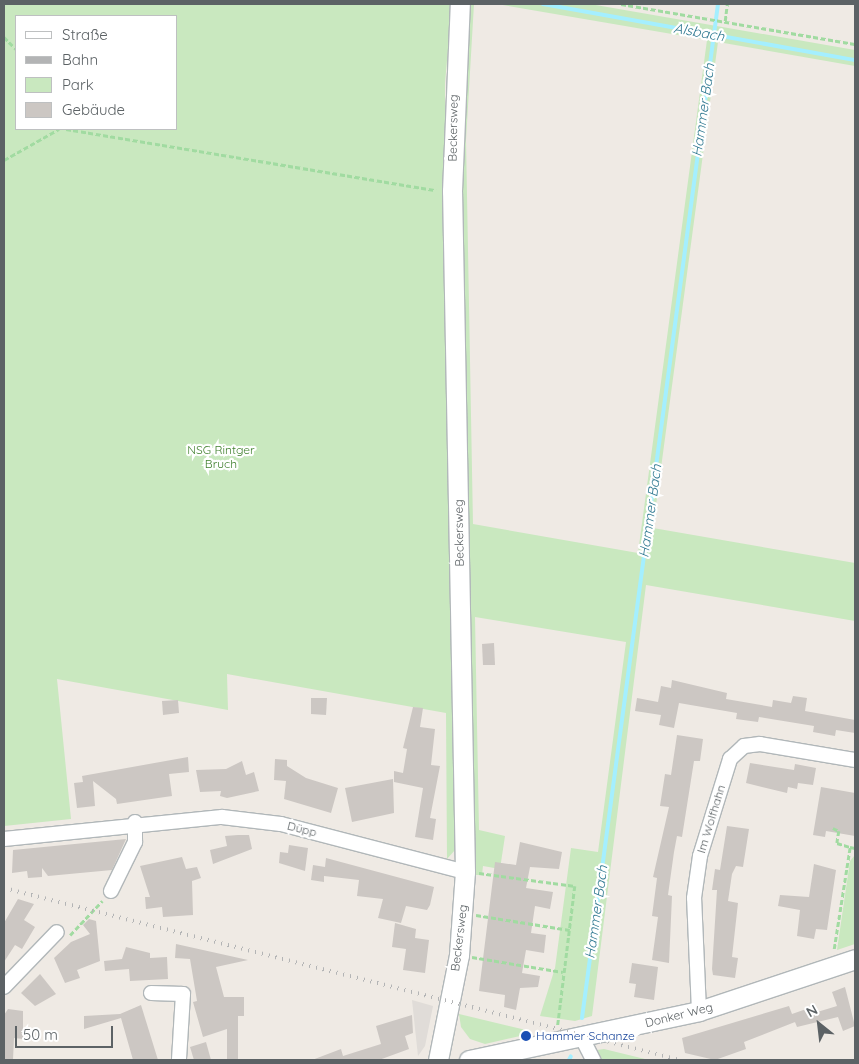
<!DOCTYPE html>
<html>
<head>
<meta charset="utf-8">
<style>
	body { margin:0 }
	#map { position:relative; width:859px; height:1064px; overflow:hidden; background:#efeae4; font-family:Quicksand,sans-serif }
	div>[style] { position:absolute }
	.industrial>* { inset:0; background:#e0dcd8 }
	.green>* { inset:0; background:#c9e8bf }
	.stream>* { height:4px; margin:-2px; padding:0 2px; transform-origin:2px; border-radius:2px; background:#a4efff }
	.building>* { inset:0; background:#ccc7c3 }
	.path>* { height:2.5px; margin-top:-1.25px; transform-origin:0; background:repeating-linear-gradient(90deg,#a1dba1 0 5px,transparent 0 7.5px) }
	.roads { filter:drop-shadow(1px 0 #b1b7b9) drop-shadow(-1px 0 #b1b7b9) drop-shadow(0 1px #b1b7b9) drop-shadow(0 -1px #b1b7b9) }
	.street>* { height:14px; margin:-7px; padding:0 7px; transform-origin:7px; border-radius:7px; background:#fff }
	.secondary>* { height:19px; margin:-9.5px; padding:0 9.5px; transform-origin:9.5px; border-radius:9.5px; background:#fff }
	.rail>* { height:4px; margin-top:-2px; transform-origin:0; background:repeating-linear-gradient(90deg,#b3b4b5 0 1px,transparent 0 7px) }
	.dots>* { width:14px; height:14px; translate:-50% -50%; box-sizing:border-box; border:2px solid #fff; border-radius:50% }
	span { translate:-50% -50%; white-space:nowrap; text-align:center; line-height:1.15; -webkit-text-stroke:4.5px #fff; paint-order:stroke }
	.street-label { font-size:12px; color:#5c6265 }
	.park-label { font-size:12px; color:#41812f }
	.transit-label { font-size:12px; color:#164399 }
	.left { translate:0 -50%; text-align:left }
	.water-label { font-size:14px; color:#317a92; font-style:italic }
	.frame { position:absolute; inset:0; border:5px solid #5c6265; pointer-events:none }
	.legend { position:absolute; left:15px; top:15px; width:162px; height:115px; box-sizing:border-box; background:#fff; border:1px solid #bec0c1; margin:0; padding:6px 9px; list-style:none; font-size:15px; color:#5c6265 }
	.legend li { display:flex; align-items:center; gap:10px; height:25px }
	.legend b { width:25px; border:1px solid #bec0c1 }
	.north { position:absolute; left:794px; top:999px; width:50px; height:50px; -webkit-text-stroke:4px #fff; paint-order:stroke; rotate:331deg; font-size:14px; font-weight:700; line-height:20px; text-align:center; color:#5c6265 }
	.north::after { content:''; display:block; margin:auto; width:18px; height:22px; background:#5c6265; clip-path:polygon(50% 0,100% 100%,50% 72%,0 100%) }
	.scale { position:absolute; left:15px; top:1026px; width:98px; height:22px; box-sizing:border-box; border:2px solid #5c6265; border-top:0; padding-left:6px; font-size:15px; line-height:18px; white-space:nowrap; color:#5c6265; -webkit-text-stroke:4px #fff; paint-order:stroke }
</style>
</head>
<body>
<div id="map">
	<div class="industrial">
		<div style="clip-path:polygon(412px 1000px,433px 1006px,425px 1046px,418px 1056px)"></div>
	</div>
	<div class="green">
		<div style="clip-path:polygon(evenodd,4px 4px,452px 4px,445px 83px,445px 201px,456px 826px,455px 850px,447px 859px,446px 713px,227px 674px,228px 710px,57px 679px,71px 819px,4px 826px,4px 4px,16px 16px,176px 16px,176px 129px,16px 129px,16px 16px)"></div>
		<div style="clip-path:polygon(468px 4px,474px 4px,466px 140px,473px 524px,638px 553px,707px 40px,497px 4px,590px 4px,855px 50px,855px 66px,718px 42px,653px 528px,855px 563px,855px 621px,646px 585px,592px 1016px,575px 1021px,540px 1016px,555px 968px,571px 848px,598px 852px,626px 642px,475px 617px,479px 830px,505px 836px,500px 869px,483px 866px,482px 875px,472px 875px,460px 221px)"></div>
		<div style="clip-path:polygon(855px 855px,855px 944px,837px 950px,850px 861px)"></div>
		<div style="clip-path:polygon(459px 1014px,526px 1030px,529px 1034px,485px 1044px,470px 1039px,461px 1027px)"></div>
		<div style="clip-path:polygon(604px 1049px,649px 1060px,599px 1060px,597px 1050px)"></div>
	</div>
	<div class="stream">
		<div style="left:543px;top:4px;width:317px;rotate:10.2deg"></div>
		<div style="left:582px;top:1018px;width:1023px;rotate:-82.36deg"></div>
		<div style="left:569px;top:1060px;width:4px;rotate:-63deg"></div>
	</div>
	<div class="building">
		<div style="clip-path:polygon(494px 643px,495px 665px,483px 665px,482px 644px)"></div>
		<div style="clip-path:polygon(672px 680px,727px 693px,726px 699px,772px 707px,773px 700px,791px 703px,793px 696px,807px 698px,805px 711px,855px 720px,855px 733px,836px 730px,835px 736px,813px 732px,814px 726px,759px 717px,758px 722px,736px 719px,737px 713px,679px 703px,674px 728px,659px 725px,661px 715px,635px 711px,637px 698px,658px 702px,661px 686px,671px 688px)"></div>
		<div style="clip-path:polygon(311px 698px,327px 698px,326px 715px,311px 714px)"></div>
		<div style="clip-path:polygon(178px 700px,179px 713px,163px 715px,162px 701px)"></div>
		<div style="clip-path:polygon(413px 707px,423px 708px,420px 727px,435px 729px,431px 765px,440px 766px,430px 818px,436px 819px,433px 840px,415px 837px,423px 788px,394px 782px,394px 771px,403px 773px,407px 749px,403px 748px)"></div>
		<div style="clip-path:polygon(677px 735px,703px 739px,700px 761px,694px 761px,682px 837px,677px 836px,674px 852px,668px 895px,672px 896px,669px 963px,652px 960px,658px 917px,652px 916px,657px 878px,653px 877px,669px 807px,660px 806px,665px 774px,671px 775px)"></div>
		<div style="clip-path:polygon(188px 757px,189px 772px,169px 774px,172px 796px,117px 804px,116px 799px,93px 781px,95px 806px,77px 808px,74px 783px,83px 782px,82px 776px)"></div>
		<div style="clip-path:polygon(275px 759px,287px 760px,287px 766px,306px 778px,338px 788px,331px 813px,284px 799px,286px 781px,274px 780px)"></div>
		<div style="clip-path:polygon(242px 761px,246px 775px,254px 772px,259px 791px,227px 798px,220px 796px,221px 791px,200px 792px,196px 770px,226px 769px)"></div>
		<div style="clip-path:polygon(750px 763px,794px 770px,795px 764px,816px 768px,813px 785px,798px 783px,797px 789px,788px 787px,787px 793px,746px 783px)"></div>
		<div style="clip-path:polygon(393px 779px,394px 813px,352px 822px,345px 788px)"></div>
		<div style="clip-path:polygon(821px 787px,855px 793px,855px 836px,826px 831px,825px 837px,813px 835px)"></div>
		<div style="clip-path:polygon(727px 826px,749px 829px,743px 867px,736px 866px,732px 874px,728px 901px,738px 903px,732px 957px,738px 958px,735px 978px,713px 975px,712px 969px,717px 890px,712px 890px,715px 869px,720px 870px)"></div>
		<div style="clip-path:polygon(238px 835px,249px 835px,252px 849px,213px 864px,210px 850px,227px 846px,225px 836px)"></div>
		<div style="clip-path:polygon(126px 839px,112px 870px,48px 876px,42px 868px,42px 877px,28px 878px,27px 871px,12px 873px,13px 850px)"></div>
		<div style="clip-path:polygon(520px 842px,562px 852px,559px 869px,530px 867px,526px 888px,553px 892px,550px 909px,535px 906px,531px 933px,546px 935px,544px 953px,526px 950px,522px 973px,540px 976px,538px 987px,520px 988px,516px 1010px,504px 1007px,505px 995px,479px 991px,495px 862px,516px 865px)"></div>
		<div style="clip-path:polygon(289px 845px,308px 848px,305px 871px,279px 863px,280px 852px,288px 853px)"></div>
		<div style="clip-path:polygon(182px 857px,186px 869px,197px 867px,201px 878px,192px 881px,193px 915px,163px 917px,162px 907px,146px 909px,145px 897px,150px 897px,140px 866px)"></div>
		<div style="clip-path:polygon(326px 858px,434px 887px,430px 905px,427px 910px,406px 906px,401px 923px,378px 918px,383px 899px,357px 896px,359px 880px,324px 876px,324px 882px,311px 880px,313px 865px,325px 867px)"></div>
		<div style="clip-path:polygon(814px 864px,836px 870px,827px 930px,816px 929px,814px 939px,797px 936px,800px 910px,778px 906px,780px 895px,809px 897px)"></div>
		<div style="clip-path:polygon(18px 899px,34px 904px,24px 920px,35px 927px,22px 949px,15px 945px,4px 962px,4px 923px)"></div>
		<div style="clip-path:polygon(89px 919px,96px 921px,100px 961px,77px 970px,80px 978px,65px 983px,54px 958px,71px 942px,90px 934px,83px 925px)"></div>
		<div style="clip-path:polygon(395px 923px,416px 929px,415px 938px,429px 940px,425px 973px,403px 970px,406px 949px,392px 947px)"></div>
		<div style="clip-path:polygon(176px 944px,248px 960px,216px 967px,224px 997px,244px 997px,244px 1016px,238px 1016px,238px 1060px,227px 1060px,227px 1029px,203px 1037px,193px 1002px,197px 1001px,190px 959px,175px 958px)"></div>
		<div style="clip-path:polygon(126px 947px,150px 953px,150px 958px,167px 957px,168px 979px,130px 981px,129px 969px,105px 971px,104px 961px,122px 959px)"></div>
		<div style="clip-path:polygon(632px 963px,658px 967px,654px 1000px,634px 997px,636px 984px,629px 983px)"></div>
		<div style="clip-path:polygon(40px 974px,56px 994px,35px 1006px,21px 993px)"></div>
		<div style="clip-path:polygon(845px 987px,855px 1026px,843px 1031px,838px 1017px,797px 1027px,793px 1017px,795px 1022px,744px 1042px,746px 1049px,715px 1060px,685px 1053px,682px 1038px,789px 1006px,792px 1014px,812px 1007px,814px 1013px,837px 1006px,832px 992px)"></div>
		<div style="clip-path:polygon(141px 1005px,158px 1060px,133px 1060px,121px 1018px,84px 1029px,84px 1016px,120px 1014px)"></div>
		<div style="clip-path:polygon(8px 1009px,23px 1011px,23px 1039px,14px 1038px,13px 1060px,4px 1060px,4px 1015px)"></div>
		<div style="clip-path:polygon(412px 1015px,413px 1033px,405px 1036px,409px 1049px,379px 1060px,312px 1060px,341px 1049px,343px 1056px,381px 1044px,376px 1026px)"></div>
		<div style="clip-path:polygon(206px 1042px,211px 1060px,194px 1060px,190px 1047px)"></div>
	</div>
	<div class="path">
		<div style="left:621px;top:4px;width:237px;rotate:9.7deg"></div>
		<div style="left:725px;top:21px;width:17px;rotate:-83deg"></div>
		<div style="left:4px;top:37px;width:17px;rotate:45deg"></div>
		<div style="left:66px;top:129px;width:375px;rotate:9.4deg"></div>
		<div style="left:4px;top:160px;width:63px;rotate:-29.4deg"></div>
		<div style="left:833px;top:828px;width:7px;rotate:27deg"></div>
		<div style="left:839px;top:831px;width:12px;rotate:99deg"></div>
		<div style="left:837px;top:843px;width:14px;rotate:17deg"></div>
		<div style="left:479px;top:873px;width:97px;rotate:7.7deg"></div>
		<div style="left:575px;top:886px;width:140px;rotate:97deg"></div>
		<div style="left:476px;top:915px;width:95px;rotate:9.1deg"></div>
		<div style="left:70px;top:935px;width:47px;rotate:-46.7deg"></div>
		<div style="left:834px;top:949px;width:103px;rotate:-81.1deg"></div>
		<div style="left:850px;top:847px;width:5px;rotate:11deg"></div>
		<div style="left:472px;top:957px;width:92px;rotate:9.4deg"></div>
	</div>
	<div class="roads">
		<div class="street">
			<div style="left:4px;top:839px;width:219px;rotate:-5.8deg"></div>
			<div style="left:222px;top:817px;width:59px;rotate:6.8deg"></div>
			<div style="left:281px;top:824px;width:190px;rotate:14.6deg"></div>
			<div style="left:111px;top:891px;width:55px;rotate:-63.9deg"></div>
			<div style="left:135px;top:842px;width:20px;rotate:-90deg"></div>
			<div style="left:4px;top:987px;width:76px;rotate:-46.1deg"></div>
			<div style="left:151px;top:993px;width:32px;rotate:2deg"></div>
			<div style="left:183px;top:994px;width:66px;rotate:93.5deg"></div>
			<div style="left:699px;top:1011px;width:113px;rotate:-92.5deg"></div>
			<div style="left:694px;top:898px;width:42px;rotate:-81.9deg"></div>
			<div style="left:700px;top:856px;width:102px;rotate:-72.8deg"></div>
			<div style="left:730px;top:759px;width:19px;rotate:-43deg"></div>
			<div style="left:744px;top:746px;width:16px;rotate:-7deg"></div>
			<div style="left:760px;top:744px;width:96px;rotate:9.6deg"></div>
			<div style="left:581px;top:1036px;width:27px;rotate:63deg"></div>
		</div>
		<div class="secondary">
			<div style="left:438px;top:1060px;width:107px;rotate:-78.7deg"></div>
			<div style="left:459px;top:955px;width:83px;rotate:-85.9deg"></div>
			<div style="left:465px;top:872px;width:681px;rotate:-91.09deg"></div>
			<div style="left:452px;top:191px;width:187px;rotate:-87.6deg"></div>
			<div style="left:469px;top:1060px;width:235px;rotate:-12deg"></div>
			<div style="left:699px;top:1011px;width:164px;rotate:-18.4deg"></div>
		</div>
	</div>
	<div class="rail">
		<div style="left:4px;top:888px;width:698px;rotate:14.28deg"></div>
	</div>
	<div class="dots">
		<div style="left:526px;top:1036px;background:#1a4fb4"></div>
	</div>
	<div class="street-label">
		<span style="left:453px;top:128px;rotate:-89deg">Beckersweg</span>
		<span style="left:459px;top:533px;rotate:-91deg">Beckersweg</span>
		<span style="left:711px;top:819px;rotate:-73deg">Im Wolfhahn</span>
		<span style="left:302px;top:829px;rotate:14deg">Düpp</span>
		<span style="left:459px;top:938px;rotate:-83deg">Beckersweg</span>
		<span style="left:679px;top:1015px;rotate:-14deg">Donker Weg</span>
	</div>
	<div class="park-label">
		<span style="left:221px;top:457px">NSG Rintger<br>Bruch</span>
	</div>
	<div class="transit-label">
		<span class="left" style="left:536px;top:1036px">Hammer Schanze</span>
	</div>
	<div class="water-label">
		<span style="left:699px;top:32px;rotate:10deg">Alsbach</span>
		<span style="left:703px;top:110px;rotate:-82deg">Hammer Bach</span>
		<span style="left:650px;top:511px;rotate:-82deg">Hammer Bach</span>
		<span style="left:596px;top:912px;rotate:-82deg">Hammer Bach</span>
	</div>
	<div class="frame"></div>
	<ul class="legend">
	<li><b style="height:6px;background:#fff"></b>Straße</li>
	<li><b style="height:6px;background:#b3b4b5"></b>Bahn</li>
	<li><b style="height:14px;background:#c9e8bf"></b>Park</li>
	<li><b style="height:14px;background:#ccc7c3"></b>Gebäude</li>
	</ul>
	<div class="north">N</div>
	<div class="scale">50 m</div>
</div>
</body>
</html>
